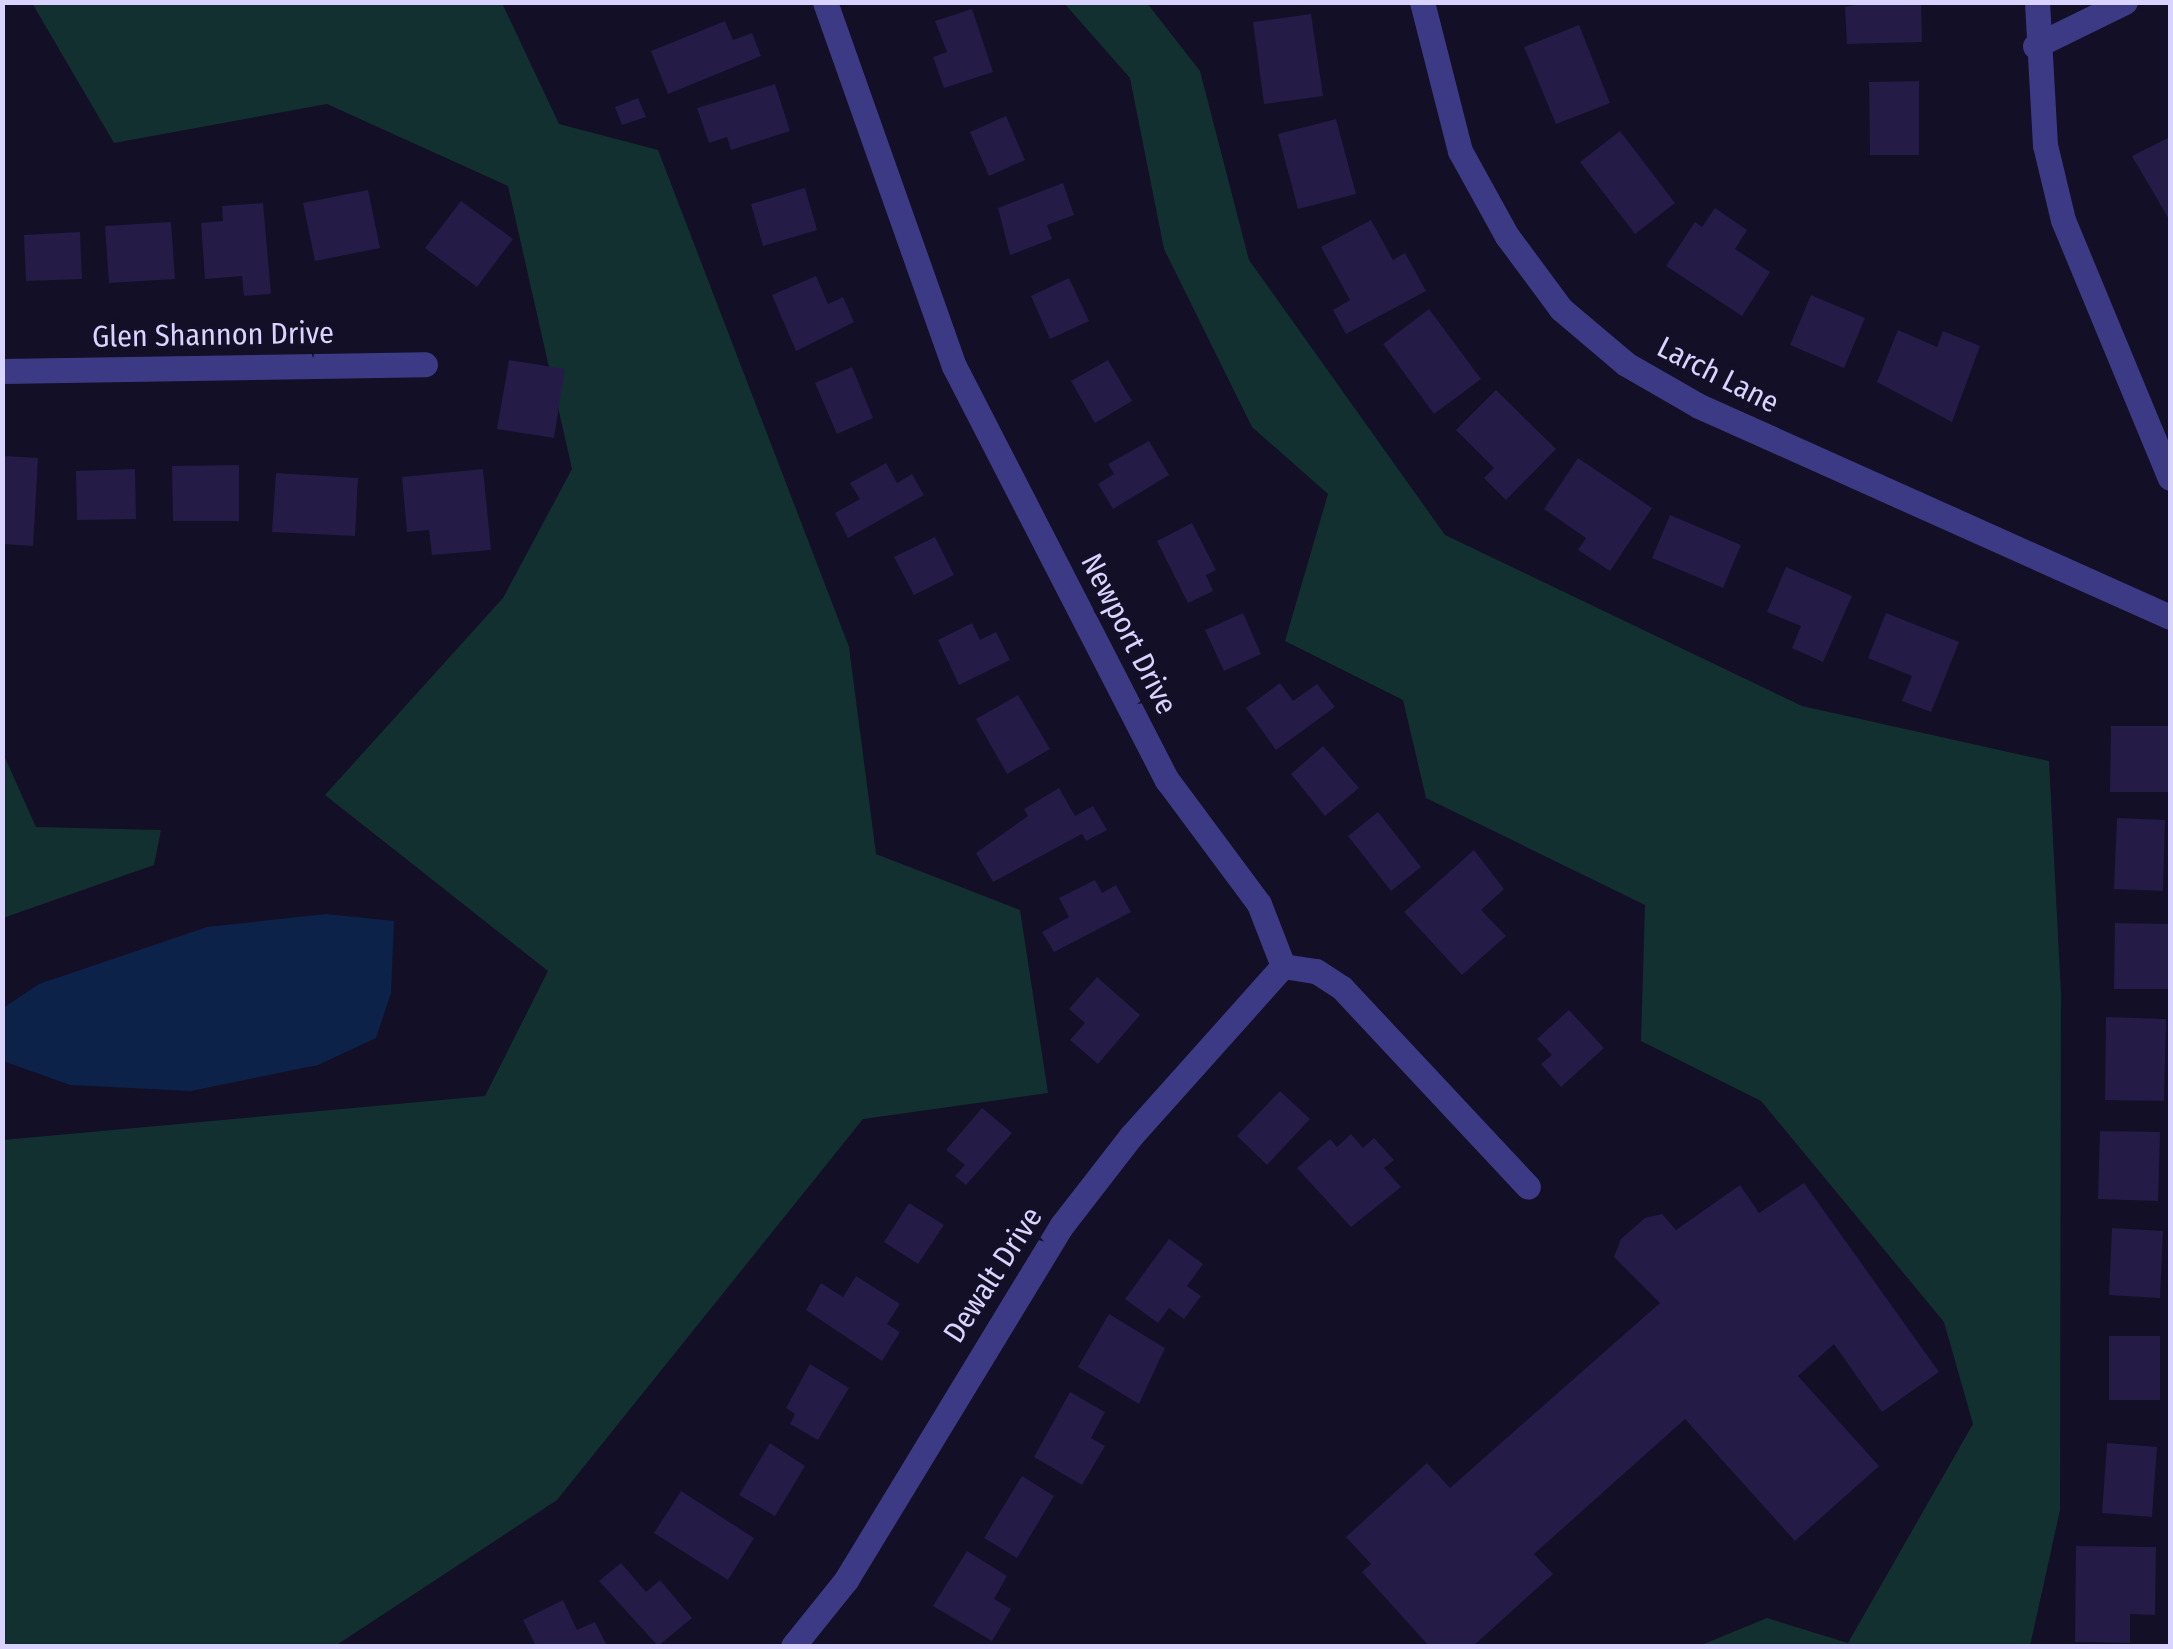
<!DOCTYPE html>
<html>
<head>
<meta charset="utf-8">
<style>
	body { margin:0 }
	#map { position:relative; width:2173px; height:1649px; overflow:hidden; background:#130f26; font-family:"Fira Sans Condensed",sans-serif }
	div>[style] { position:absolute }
	.green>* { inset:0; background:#12302f }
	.water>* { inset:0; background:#0c2248 }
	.building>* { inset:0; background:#241b47 }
	.minor>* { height:25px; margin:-12.5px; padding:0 12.5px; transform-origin:12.5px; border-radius:12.5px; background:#3d3a85 }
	span { translate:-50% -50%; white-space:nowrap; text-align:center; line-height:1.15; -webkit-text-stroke:9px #130f26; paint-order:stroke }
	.street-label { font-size:30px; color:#d9d4ff }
	.frame { position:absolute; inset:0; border:5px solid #d9d4ff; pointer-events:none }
</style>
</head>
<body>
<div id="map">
	<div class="green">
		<div style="clip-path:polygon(32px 3px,502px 3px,559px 124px,658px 150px,849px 647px,876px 854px,1020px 910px,1048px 1093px,863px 1119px,557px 1500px,335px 1646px,3px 1646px,3px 1140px,485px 1096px,548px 971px,325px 795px,503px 598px,572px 469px,508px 186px,327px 104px,114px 143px)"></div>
		<div style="clip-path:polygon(1064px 3px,1147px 3px,1200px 71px,1249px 260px,1445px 535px,1802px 706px,2049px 761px,2061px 994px,2060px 1510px,2030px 1646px,1699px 1646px,1767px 1618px,1848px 1643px,1973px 1424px,1944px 1322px,1761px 1101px,1641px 1041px,1645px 905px,1426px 798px,1403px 700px,1285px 641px,1328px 494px,1252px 427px,1164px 249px,1130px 78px)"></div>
		<div style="clip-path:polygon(2px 751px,36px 827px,161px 830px,154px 865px,3px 918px)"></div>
	</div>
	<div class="water">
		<div style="clip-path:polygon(326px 914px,394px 921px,391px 993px,376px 1038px,318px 1065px,191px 1091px,70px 1085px,3px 1061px,3px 1008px,39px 984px,207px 927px)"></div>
	</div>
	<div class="building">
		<div style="clip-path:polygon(1869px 2px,1921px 2px,1922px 42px,1847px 44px,1845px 7px)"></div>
		<div style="clip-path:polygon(972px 9px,993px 72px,944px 88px,933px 57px,947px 52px,935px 21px)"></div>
		<div style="clip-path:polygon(1311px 14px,1323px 96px,1264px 104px,1253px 22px)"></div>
		<div style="clip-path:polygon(725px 21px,733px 40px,752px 33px,761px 56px,668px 94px,651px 51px)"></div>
		<div style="clip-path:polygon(1579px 25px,1610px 103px,1556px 124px,1524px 47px)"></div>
		<div style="clip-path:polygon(1919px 81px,1919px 155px,1870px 155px,1869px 82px)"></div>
		<div style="clip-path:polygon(775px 84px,790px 131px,731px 150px,727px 137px,709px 143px,697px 108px)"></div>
		<div style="clip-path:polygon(638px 98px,646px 117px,622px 125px,615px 107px)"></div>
		<div style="clip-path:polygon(1006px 116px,1025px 160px,989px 176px,970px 132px)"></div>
		<div style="clip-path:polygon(1336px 119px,1356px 194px,1298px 209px,1278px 134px)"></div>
		<div style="clip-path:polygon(1620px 131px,1675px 203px,1635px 234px,1580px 162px)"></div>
		<div style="clip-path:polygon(2170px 137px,2170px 221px,2132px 156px)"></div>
		<div style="clip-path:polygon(1063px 183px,1074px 215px,1047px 225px,1052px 239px,1010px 255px,998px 208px)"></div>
		<div style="clip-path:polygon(805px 188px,817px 230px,763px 246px,751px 204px)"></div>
		<div style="clip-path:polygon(368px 190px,380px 248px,315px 261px,303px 203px)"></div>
		<div style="clip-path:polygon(461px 201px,513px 239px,477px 287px,425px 248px)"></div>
		<div style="clip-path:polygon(263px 203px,271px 294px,244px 296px,242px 276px,205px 279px,201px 223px,223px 221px,222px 206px)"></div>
		<div style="clip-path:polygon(1715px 208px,1747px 230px,1735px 249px,1770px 272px,1742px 316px,1666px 266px,1695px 222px,1702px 227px)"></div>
		<div style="clip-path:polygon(1371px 220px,1393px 260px,1405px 253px,1426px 291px,1346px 334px,1333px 310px,1350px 300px,1321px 247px)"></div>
		<div style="clip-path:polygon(171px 222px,175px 279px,109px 283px,105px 226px)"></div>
		<div style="clip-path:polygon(80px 232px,82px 279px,26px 281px,24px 235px)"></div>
		<div style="clip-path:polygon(816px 276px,828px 304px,843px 297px,854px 322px,796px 351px,772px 295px)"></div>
		<div style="clip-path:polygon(1069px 278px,1089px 321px,1050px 339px,1031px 296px)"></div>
		<div style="clip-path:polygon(1811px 295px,1865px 318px,1844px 368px,1790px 345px)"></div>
		<div style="clip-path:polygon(1429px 309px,1481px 379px,1434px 414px,1383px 344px)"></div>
		<div style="clip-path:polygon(1898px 330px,1937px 347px,1943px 331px,1980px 346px,1952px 422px,1877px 382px)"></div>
		<div style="clip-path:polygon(509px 360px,565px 369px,554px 438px,497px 429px)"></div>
		<div style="clip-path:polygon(1108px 360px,1132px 401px,1095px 423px,1071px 381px)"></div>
		<div style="clip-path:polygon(852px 367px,873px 418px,837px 434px,815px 383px)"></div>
		<div style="clip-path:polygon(1496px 390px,1556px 449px,1506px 500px,1484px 478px,1494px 468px,1456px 430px)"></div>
		<div style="clip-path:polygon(1149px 441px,1169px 475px,1113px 509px,1098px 484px,1114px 474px,1108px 464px)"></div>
		<div style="clip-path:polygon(5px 456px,38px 458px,33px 546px,4px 544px)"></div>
		<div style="clip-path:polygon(1578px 458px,1652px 508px,1610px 571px,1578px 550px,1586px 538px,1544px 509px)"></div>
		<div style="clip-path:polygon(886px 463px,897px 483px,912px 474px,924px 495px,848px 538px,835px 513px,860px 499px,850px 483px)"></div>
		<div style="clip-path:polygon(239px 465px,239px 521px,173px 521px,172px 466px)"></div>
		<div style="clip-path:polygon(135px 469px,136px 519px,77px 520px,76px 471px)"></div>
		<div style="clip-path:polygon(483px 469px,491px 550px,432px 555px,429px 530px,407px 532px,402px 477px)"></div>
		<div style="clip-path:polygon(276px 473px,358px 478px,355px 536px,272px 532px)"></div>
		<div style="clip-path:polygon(1670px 515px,1741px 545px,1723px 588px,1652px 558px)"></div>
		<div style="clip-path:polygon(1192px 523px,1216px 570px,1206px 575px,1213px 591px,1188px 603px,1157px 541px)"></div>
		<div style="clip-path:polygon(935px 537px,954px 575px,914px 595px,894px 557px)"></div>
		<div style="clip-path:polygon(1786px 567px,1852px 596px,1823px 662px,1792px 648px,1801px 626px,1767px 612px)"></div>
		<div style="clip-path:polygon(1243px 613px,1261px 654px,1224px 671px,1205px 630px)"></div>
		<div style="clip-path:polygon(1886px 613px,1959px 642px,1931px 712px,1902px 701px,1912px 676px,1868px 658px)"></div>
		<div style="clip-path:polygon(972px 623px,980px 640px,996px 632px,1010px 660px,959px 685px,938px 640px)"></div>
		<div style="clip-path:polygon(1280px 683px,1293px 701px,1317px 684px,1335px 707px,1276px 750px,1246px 708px)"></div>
		<div style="clip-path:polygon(1018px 695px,1050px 749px,1007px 774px,976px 719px)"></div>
		<div style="clip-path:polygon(2111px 726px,2170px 726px,2170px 792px,2110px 792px)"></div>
		<div style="clip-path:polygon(1323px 746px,1359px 788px,1325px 816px,1291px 774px)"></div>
		<div style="clip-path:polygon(1059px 788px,1075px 816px,1093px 806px,1107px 830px,1086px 841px,1082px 834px,993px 882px,976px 853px,1028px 816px,1024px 809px)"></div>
		<div style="clip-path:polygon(1378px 812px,1421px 867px,1391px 891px,1348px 836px)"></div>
		<div style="clip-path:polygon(2117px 818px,2165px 820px,2163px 891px,2114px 889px)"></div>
		<div style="clip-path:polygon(1474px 850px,1504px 889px,1481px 910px,1506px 936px,1462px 975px,1404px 912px)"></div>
		<div style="clip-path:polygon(1095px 880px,1102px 893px,1116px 885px,1131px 912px,1054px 952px,1042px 932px,1069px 917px,1059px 898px)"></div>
		<div style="clip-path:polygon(2115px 923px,2169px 924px,2168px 989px,2114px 989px)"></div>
		<div style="clip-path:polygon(1097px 977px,1140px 1015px,1098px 1064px,1070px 1040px,1085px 1023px,1069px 1009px)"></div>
		<div style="clip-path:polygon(1569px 1010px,1604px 1048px,1561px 1087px,1541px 1064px,1552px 1055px,1537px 1039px)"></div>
		<div style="clip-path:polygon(2106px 1017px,2166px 1019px,2164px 1101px,2105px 1100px)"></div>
		<div style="clip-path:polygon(1280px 1091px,1310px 1119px,1267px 1165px,1237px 1136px)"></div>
		<div style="clip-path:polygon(982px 1108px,1012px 1133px,966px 1185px,955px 1176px,965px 1165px,946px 1150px)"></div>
		<div style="clip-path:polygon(2100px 1131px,2160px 1132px,2158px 1201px,2098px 1199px)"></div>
		<div style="clip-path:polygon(1351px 1134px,1363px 1148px,1374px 1138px,1394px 1160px,1384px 1168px,1401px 1187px,1351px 1227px,1297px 1168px,1330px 1139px,1337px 1147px)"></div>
		<div style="clip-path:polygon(1804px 1183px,1939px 1372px,1882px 1412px,1834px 1344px,1798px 1376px,1879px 1466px,1795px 1541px,1685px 1419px,1534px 1554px,1553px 1574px,1473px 1646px,1429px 1646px,1362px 1572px,1371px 1564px,1346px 1537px,1427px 1463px,1450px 1488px,1660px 1303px,1614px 1257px,1621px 1239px,1645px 1218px,1662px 1214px,1676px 1230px,1740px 1185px,1759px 1213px)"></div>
		<div style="clip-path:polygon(909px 1203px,944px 1225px,918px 1264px,884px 1242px)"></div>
		<div style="clip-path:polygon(2112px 1228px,2163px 1231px,2160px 1298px,2109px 1295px)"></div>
		<div style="clip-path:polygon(1169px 1239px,1203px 1264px,1187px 1286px,1201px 1296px,1184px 1319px,1169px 1308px,1158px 1323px,1125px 1299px)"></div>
		<div style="clip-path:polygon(856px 1276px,900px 1304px,887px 1324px,900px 1332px,882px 1361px,806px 1310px,821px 1283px,843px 1297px)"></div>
		<div style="clip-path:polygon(1109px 1314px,1165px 1348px,1139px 1404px,1078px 1367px)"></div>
		<div style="clip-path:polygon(2109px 1336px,2160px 1336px,2160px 1400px,2109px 1400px)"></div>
		<div style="clip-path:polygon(810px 1364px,849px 1388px,818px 1440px,790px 1424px,795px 1414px,786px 1408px)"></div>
		<div style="clip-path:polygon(1070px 1392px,1105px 1412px,1091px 1438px,1105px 1446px,1082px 1485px,1034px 1457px)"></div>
		<div style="clip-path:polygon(770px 1443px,805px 1466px,775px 1516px,739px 1495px)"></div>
		<div style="clip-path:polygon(2107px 1443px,2157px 1447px,2152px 1517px,2102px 1513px)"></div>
		<div style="clip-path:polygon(1022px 1476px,1054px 1496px,1017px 1558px,984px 1538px)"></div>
		<div style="clip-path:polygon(681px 1491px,754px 1538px,728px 1580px,654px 1533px)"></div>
		<div style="clip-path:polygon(2076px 1546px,2156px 1547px,2155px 1615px,2130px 1614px,2130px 1643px,2075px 1642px)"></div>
		<div style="clip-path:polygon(967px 1551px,1007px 1576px,994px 1599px,1011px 1609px,992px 1641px,933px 1606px)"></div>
		<div style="clip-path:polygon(621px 1563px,646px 1592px,660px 1580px,692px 1618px,658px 1646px,599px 1581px)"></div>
		<div style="clip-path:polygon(563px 1600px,577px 1630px,595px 1622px,607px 1646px,536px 1646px,523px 1620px)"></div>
	</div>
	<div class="minor">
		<div style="left:825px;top:2px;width:386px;rotate:70.5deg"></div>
		<div style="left:954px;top:366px;width:466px;rotate:62.8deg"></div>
		<div style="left:1167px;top:780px;width:154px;rotate:53.4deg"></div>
		<div style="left:1259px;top:904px;width:66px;rotate:68.8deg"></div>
		<div style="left:1283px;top:966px;width:33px;rotate:9deg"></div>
		<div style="left:1316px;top:971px;width:31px;rotate:33deg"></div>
		<div style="left:1342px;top:988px;width:272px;rotate:46.9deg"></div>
		<div style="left:1422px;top:2px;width:154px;rotate:75.7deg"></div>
		<div style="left:1460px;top:151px;width:97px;rotate:61.1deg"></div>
		<div style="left:1507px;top:236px;width:91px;rotate:53.5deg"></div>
		<div style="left:1561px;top:309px;width:85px;rotate:40.2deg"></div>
		<div style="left:1626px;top:364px;width:84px;rotate:29.9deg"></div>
		<div style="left:1699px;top:406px;width:516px;rotate:24.13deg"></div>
		<div style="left:2037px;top:2px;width:143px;rotate:86.8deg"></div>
		<div style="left:2045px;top:145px;width:77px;rotate:76.5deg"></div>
		<div style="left:2063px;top:220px;width:279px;rotate:67.5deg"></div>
		<div style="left:2035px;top:46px;width:100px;rotate:-26.1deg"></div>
		<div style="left:2px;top:371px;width:423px;rotate:-0.9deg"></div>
		<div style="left:793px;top:1646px;width:85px;rotate:-51.2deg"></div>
		<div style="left:846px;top:1580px;width:416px;rotate:-58.7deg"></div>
		<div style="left:1062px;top:1225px;width:113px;rotate:-52.2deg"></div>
		<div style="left:1131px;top:1136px;width:228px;rotate:-48.2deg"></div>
	</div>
	<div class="street-label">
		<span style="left:213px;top:335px;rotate:-1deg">Glen Shannon Drive</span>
		<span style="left:1718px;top:375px;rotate:27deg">Larch Lane</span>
		<span style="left:1129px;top:634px;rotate:63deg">Newport Drive</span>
		<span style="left:993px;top:1275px;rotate:-57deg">Dewalt Drive</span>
	</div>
	<div class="frame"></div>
</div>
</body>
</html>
